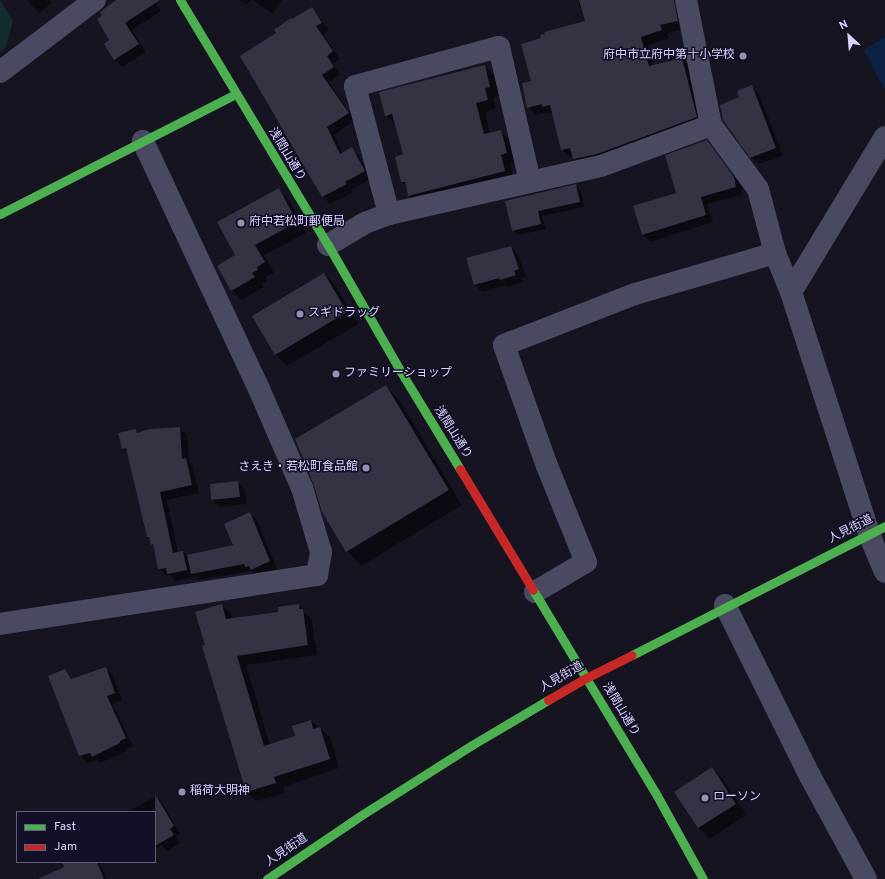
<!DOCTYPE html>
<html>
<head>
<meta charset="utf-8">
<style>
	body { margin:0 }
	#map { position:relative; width:885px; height:879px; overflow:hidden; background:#161421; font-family:Overpass,"Noto Sans JP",sans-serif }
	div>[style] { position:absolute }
	.green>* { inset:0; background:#132c2d }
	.water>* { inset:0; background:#0d2144 }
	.shadow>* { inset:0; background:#0007 }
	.building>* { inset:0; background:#343243 }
	.street>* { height:22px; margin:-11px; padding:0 11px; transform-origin:11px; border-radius:11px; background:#4a4962 }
	.fast>* { height:9px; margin:-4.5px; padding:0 4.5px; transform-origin:4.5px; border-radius:4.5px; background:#4caf50 }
	.jam>* { height:9px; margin:-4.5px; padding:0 4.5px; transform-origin:4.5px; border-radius:4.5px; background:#c62828 }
	.dots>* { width:11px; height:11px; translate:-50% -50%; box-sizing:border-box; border:2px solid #130f26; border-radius:50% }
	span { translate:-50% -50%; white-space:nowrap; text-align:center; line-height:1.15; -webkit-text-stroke:3px #130f26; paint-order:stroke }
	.poi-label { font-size:12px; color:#d9d4ff }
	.right { translate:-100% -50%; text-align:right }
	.left { translate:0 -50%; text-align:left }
	.street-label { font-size:12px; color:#d9d4ff }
	.legend { position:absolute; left:16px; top:811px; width:140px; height:52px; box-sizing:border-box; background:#130f26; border:1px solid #625e7d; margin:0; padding:5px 7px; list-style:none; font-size:12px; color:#d9d4ff }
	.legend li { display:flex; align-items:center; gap:8px; height:20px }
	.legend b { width:20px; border:1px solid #625e7d }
	.north { position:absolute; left:829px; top:16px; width:40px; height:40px; -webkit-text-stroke:3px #130f26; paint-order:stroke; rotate:334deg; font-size:11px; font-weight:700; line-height:16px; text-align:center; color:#d9d4ff }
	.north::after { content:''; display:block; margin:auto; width:14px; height:18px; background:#d9d4ff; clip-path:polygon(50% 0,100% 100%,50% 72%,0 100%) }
</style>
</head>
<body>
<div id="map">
	<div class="green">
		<div style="clip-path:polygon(0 0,13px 21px,6px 47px,0 52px)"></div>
	</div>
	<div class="water">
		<div style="clip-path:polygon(885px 37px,885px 88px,884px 88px,863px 50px)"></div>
	</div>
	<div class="shadow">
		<div style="clip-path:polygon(27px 0,49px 0,52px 3px,39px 13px)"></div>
		<div style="clip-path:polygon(114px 0,154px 0,161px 11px,132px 30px,146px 52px,122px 67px,115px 59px,105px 44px,111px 40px,104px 17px,115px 2px)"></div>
		<div style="clip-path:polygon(239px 0,251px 0,247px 5px)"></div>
		<div style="clip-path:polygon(253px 0,282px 0,272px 14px)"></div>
		<div style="clip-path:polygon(578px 0,682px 0,685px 29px,667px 33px,669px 38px,648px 45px,654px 66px,682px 59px,690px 67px,704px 125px,582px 167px,574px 156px,570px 157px,562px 149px,553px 114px,549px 112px,536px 115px,528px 107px,542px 39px,585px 22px)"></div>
		<div style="clip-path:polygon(311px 8px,329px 30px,323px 34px,340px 59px,333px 64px,340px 74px,329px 82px,355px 120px,334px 135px,343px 154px,352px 149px,359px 156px,371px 179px,352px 189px,353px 192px,330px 204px,323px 196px,278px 33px)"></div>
		<div style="clip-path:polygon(484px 66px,494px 75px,499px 96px,493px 97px,496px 109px,485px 112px,490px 133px,500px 131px,509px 140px,515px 162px,510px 164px,514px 180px,418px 204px,409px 195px,407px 187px,402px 182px,404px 155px,395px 125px,386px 115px)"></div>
		<div style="clip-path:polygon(752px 86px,759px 94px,783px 155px,759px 164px,751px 157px,740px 98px)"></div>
		<div style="clip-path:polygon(706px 141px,741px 185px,742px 195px,707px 204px,713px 222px,650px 242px,643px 234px,678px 193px)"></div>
		<div style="clip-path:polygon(576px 186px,581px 191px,584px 207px,542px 216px,546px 229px,518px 235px,513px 230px,506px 201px)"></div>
		<div style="clip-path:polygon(279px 190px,289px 200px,306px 233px,264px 255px,274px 273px,266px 277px,268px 280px,262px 284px,264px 287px,242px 300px,232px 290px,237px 255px)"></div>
		<div style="clip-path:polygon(511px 247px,518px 255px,526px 276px,521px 278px,523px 282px,508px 287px,506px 285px,482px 292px,474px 284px)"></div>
		<div style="clip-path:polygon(324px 274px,335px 285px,358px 324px,287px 366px,276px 355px,253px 316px)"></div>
		<div style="clip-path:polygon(386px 386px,400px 401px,462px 505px,361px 566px,347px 551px)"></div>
		<div style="clip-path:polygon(179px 428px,187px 435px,189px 462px,193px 467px,199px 493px,167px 500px,178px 553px,183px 552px,187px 556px,234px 546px,249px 513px,257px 520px,277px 569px,259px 577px,251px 571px,199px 580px,195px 577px,175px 581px,170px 575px,167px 576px,159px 569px,155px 547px,148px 537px,129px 454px,123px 449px,119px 434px,135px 430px,139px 433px)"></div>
		<div style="clip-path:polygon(237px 482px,245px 490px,246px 504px,220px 507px,212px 500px)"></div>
		<div style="clip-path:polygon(222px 605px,231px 614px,233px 619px,279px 613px,298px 605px,312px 620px,317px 655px,246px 665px,270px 745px,297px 737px,311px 721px,330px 737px,339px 768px,283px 787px,285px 793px,256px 801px,247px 792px,206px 646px)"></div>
		<div style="clip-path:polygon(105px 668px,113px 675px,122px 700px,113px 704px,133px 746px,127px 749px,127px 751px,100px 763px,97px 760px,88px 763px,80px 755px,65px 671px,73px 680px)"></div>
		<div style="clip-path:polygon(712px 768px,723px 779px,746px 815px,710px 839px,699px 828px,675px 792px)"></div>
		<div style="clip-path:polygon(156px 796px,163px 804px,180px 834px,177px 836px,180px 843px,167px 851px,161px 845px,155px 849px,155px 812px,128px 812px)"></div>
		<div style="clip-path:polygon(64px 862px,99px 862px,107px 879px,67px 879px)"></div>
	</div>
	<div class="building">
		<div style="clip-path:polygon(116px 0,160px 0,125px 23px,139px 44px,114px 60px,104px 44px,109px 40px,97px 19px,102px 16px,100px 12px)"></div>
		<div style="clip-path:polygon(579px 0,674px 0,678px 21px,660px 25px,662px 30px,641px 37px,649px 66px,682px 58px,697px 117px,597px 154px,573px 159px,570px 148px,561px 150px,550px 105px,542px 107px,542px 104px,527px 108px,522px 83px,531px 81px,521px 44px,541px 38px,540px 35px,545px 34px,544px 32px,585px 21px)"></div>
		<div style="clip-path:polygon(312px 7px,322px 23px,316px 26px,333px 51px,327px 56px,334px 67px,322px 75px,349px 113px,327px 127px,340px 154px,352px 147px,365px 171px,345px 182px,347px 184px,322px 197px,240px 56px,276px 33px,274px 30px,291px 18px,292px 19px)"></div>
		<div style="clip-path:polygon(485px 65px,490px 87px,485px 88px,488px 100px,476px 103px,484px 134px,501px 130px,507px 153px,501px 155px,505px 171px,408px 196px,405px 182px,401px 182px,395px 157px,403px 154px,392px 114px,385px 116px,379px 92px)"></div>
		<div style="clip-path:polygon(752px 85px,776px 148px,750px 158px,723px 120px,720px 105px,739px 97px,737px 91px)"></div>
		<div style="clip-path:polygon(707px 140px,734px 177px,736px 187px,701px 197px,706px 215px,642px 235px,633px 206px,676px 193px,665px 155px)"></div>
		<div style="clip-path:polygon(576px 184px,580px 202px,538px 211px,541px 224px,512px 231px,505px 201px)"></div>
		<div style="clip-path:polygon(279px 188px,297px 222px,255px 245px,265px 262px,257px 267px,258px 270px,252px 273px,255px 277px,231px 291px,217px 266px,235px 255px,217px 222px)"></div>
		<div style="clip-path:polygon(511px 246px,519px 269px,514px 271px,516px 275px,500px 280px,499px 278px,474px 285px,466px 258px)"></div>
		<div style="clip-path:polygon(324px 273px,347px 312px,275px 355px,252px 316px)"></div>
		<div style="clip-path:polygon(386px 385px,449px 490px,346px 552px,322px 512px,313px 483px,295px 439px)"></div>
		<div style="clip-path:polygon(180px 427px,182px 459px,186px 458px,192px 485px,160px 492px,173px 553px,183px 551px,187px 570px,167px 574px,166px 568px,158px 569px,153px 544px,151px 545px,149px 537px,147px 537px,126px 448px,122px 449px,118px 433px,136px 429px,137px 433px,150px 429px)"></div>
		<div style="clip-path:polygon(238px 481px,240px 497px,211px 500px,210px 484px)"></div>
		<div style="clip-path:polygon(250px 512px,270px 561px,251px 570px,249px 566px,245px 567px,244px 564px,191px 574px,187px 555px,233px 545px,224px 524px)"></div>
		<div style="clip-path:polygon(222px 604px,226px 619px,278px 612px,278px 607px,299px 604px,299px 609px,303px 609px,308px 645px,237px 656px,264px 746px,295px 736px,292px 726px,311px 720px,313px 729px,320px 727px,330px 759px,274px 777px,276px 783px,246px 792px,202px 646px,205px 645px,195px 612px)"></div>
		<div style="clip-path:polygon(106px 667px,115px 693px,107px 696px,126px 738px,120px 741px,120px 743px,92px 757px,90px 753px,79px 756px,48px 676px,65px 669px,71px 679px)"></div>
		<div style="clip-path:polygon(712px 767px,736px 804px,698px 828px,674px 792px)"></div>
		<div style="clip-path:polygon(155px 794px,174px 826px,170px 829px,174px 835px,155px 846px)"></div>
		<div style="clip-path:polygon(62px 862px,97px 862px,104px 879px,38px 879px,64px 867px)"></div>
	</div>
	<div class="street">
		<div style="left:686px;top:0;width:127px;rotate:78.7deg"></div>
		<div style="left:711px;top:125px;width:79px;rotate:53.7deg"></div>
		<div style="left:758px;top:189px;width:66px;rotate:75.1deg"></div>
		<div style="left:775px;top:253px;width:42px;rotate:67.7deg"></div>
		<div style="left:791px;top:292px;width:254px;rotate:72.1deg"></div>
		<div style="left:869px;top:534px;width:41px;rotate:67.2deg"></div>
		<div style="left:0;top:72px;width:119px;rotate:-37.2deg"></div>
		<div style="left:389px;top:214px;width:132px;rotate:-104.9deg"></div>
		<div style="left:355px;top:86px;width:149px;rotate:-15.2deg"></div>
		<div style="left:499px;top:47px;width:138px;rotate:77deg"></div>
		<div style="left:328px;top:245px;width:43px;rotate:-30.7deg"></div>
		<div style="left:365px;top:223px;width:26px;rotate:-21deg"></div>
		<div style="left:389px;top:214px;width:217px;rotate:-12.8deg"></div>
		<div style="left:601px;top:166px;width:117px;rotate:-20.4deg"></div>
		<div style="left:791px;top:292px;width:181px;rotate:-58.8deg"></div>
		<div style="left:535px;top:592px;width:59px;rotate:-30.5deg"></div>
		<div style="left:586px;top:562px;width:104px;rotate:-112.1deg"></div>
		<div style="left:547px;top:466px;width:128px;rotate:-109.6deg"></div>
		<div style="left:504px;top:345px;width:141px;rotate:-21.3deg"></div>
		<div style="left:635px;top:294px;width:146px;rotate:-16.3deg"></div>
		<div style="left:725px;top:605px;width:191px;rotate:63.6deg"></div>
		<div style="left:810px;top:776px;width:117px;rotate:61.5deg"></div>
		<div style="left:0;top:624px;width:321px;rotate:-8.8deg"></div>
		<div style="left:317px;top:575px;width:23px;rotate:-80deg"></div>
		<div style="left:321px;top:552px;width:67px;rotate:-106.5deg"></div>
		<div style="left:302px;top:488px;width:108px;rotate:-113.5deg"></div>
		<div style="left:259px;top:389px;width:274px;rotate:-115.1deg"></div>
	</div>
	<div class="fast">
		<div style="left:180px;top:0;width:286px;rotate:58.9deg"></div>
		<div style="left:328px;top:245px;width:146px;rotate:60.1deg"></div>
		<div style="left:401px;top:372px;width:114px;rotate:58.7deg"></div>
		<div style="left:0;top:214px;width:265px;rotate:-27deg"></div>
		<div style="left:533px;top:590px;width:236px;rotate:58.9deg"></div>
		<div style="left:655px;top:792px;width:99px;rotate:61.1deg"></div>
		<div style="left:632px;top:655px;width:284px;rotate:-27deg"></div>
		<div style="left:267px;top:879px;width:112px;rotate:-34.1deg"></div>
		<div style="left:360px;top:816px;width:133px;rotate:-32.4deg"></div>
		<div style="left:472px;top:745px;width:88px;rotate:-30.6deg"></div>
	</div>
	<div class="jam">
		<div style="left:460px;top:469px;width:141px;rotate:58.9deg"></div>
		<div style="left:548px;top:700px;width:44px;rotate:-30.1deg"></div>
		<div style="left:586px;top:678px;width:51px;rotate:-26.6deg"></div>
	</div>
	<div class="dots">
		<div style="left:743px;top:56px;background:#9591b1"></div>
		<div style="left:241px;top:223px;background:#9591b1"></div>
		<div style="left:300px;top:314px;background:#9591b1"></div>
		<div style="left:336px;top:374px;background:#9591b1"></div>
		<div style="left:366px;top:468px;background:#9591b1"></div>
		<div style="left:182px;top:792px;background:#9591b1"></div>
		<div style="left:705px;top:798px;background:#9591b1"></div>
	</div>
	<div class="poi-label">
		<span class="right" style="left:735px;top:56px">府中市立府中第十小学校</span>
		<span class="left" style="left:249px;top:223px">府中若松町郵便局</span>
		<span class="left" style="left:308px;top:314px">スギドラッグ</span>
		<span class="left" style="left:344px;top:374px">ファミリーショップ</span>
		<span class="right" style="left:358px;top:468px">さえき・若松町食品館</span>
		<span class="left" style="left:190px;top:792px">稲荷大明神</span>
		<span class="left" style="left:713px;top:798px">ローソン</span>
	</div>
	<div class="street-label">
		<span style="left:286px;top:155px;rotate:59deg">浅間山通り</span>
		<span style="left:452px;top:433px;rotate:58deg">浅間山通り</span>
		<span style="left:851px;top:530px;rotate:-27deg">人見街道</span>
		<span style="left:562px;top:678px;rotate:-30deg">人見街道</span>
		<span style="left:620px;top:710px;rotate:59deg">浅間山通り</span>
		<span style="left:287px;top:851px;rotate:-34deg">人見街道</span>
	</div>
	<ul class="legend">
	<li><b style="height:5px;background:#4caf50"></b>Fast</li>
	<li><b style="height:5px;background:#c62828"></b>Jam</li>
	</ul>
	<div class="north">N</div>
</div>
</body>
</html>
